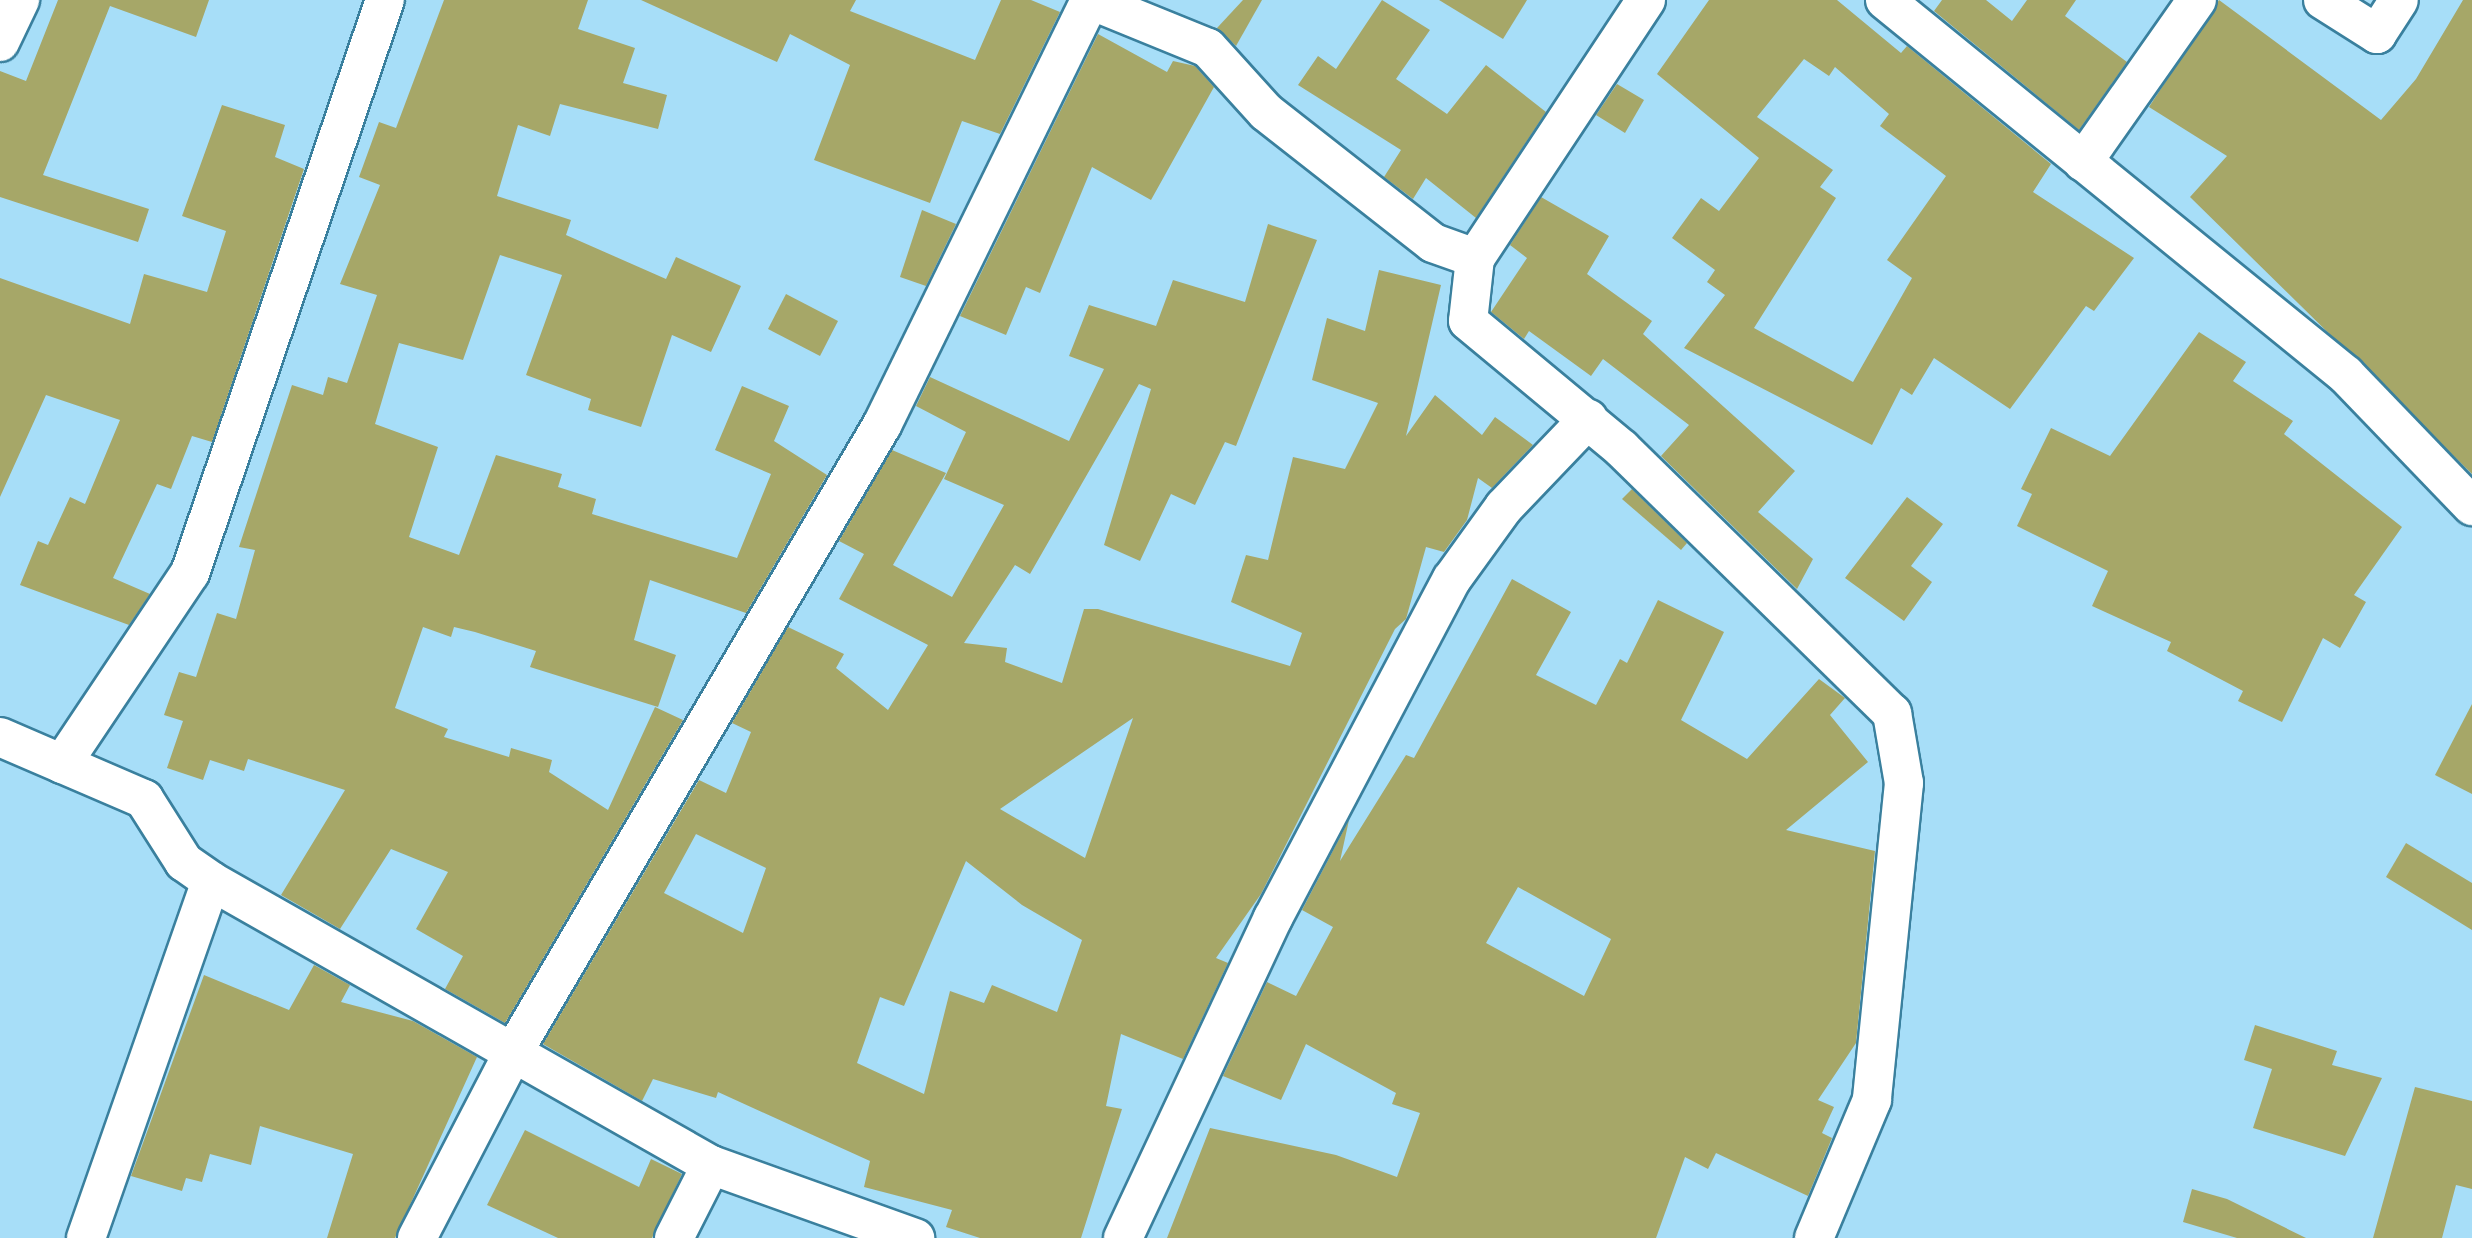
<!DOCTYPE html>
<html>
<head>
<meta charset="utf-8">
<style>
	body { margin:0 }
	#map { position:relative; width:2472px; height:1238px; overflow:hidden; background:#a7def8; font-family:"Sofia Sans Condensed",sans-serif }
	div>[style] { position:absolute }
	.building>* { inset:0; background:#a6a768 }
	.roads { filter:drop-shadow(2px 0 #3a809e) drop-shadow(-2px 0 #3a809e) drop-shadow(0 2px #3a809e) drop-shadow(0 -2px #3a809e) }
	.street>* { height:38px; margin:-19px; padding:0 19px; transform-origin:19px; border-radius:19px; background:#fff }
	.secondary>* { height:38px; margin:-19px; padding:0 19px; transform-origin:19px; border-radius:19px; background:#fff }
	span { translate:-50% -50%; white-space:nowrap; text-align:center; line-height:1.15; -webkit-text-stroke:5px #ebf8ff; paint-order:stroke }
</style>
</head>
<body>
<div id="map">
	<div class="building">
		<div style="clip-path:polygon(58px 0,209px 0,196px 37px,110px 6px,43px 175px,149px 209px,138px 242px,0 197px,0 71px,26px 81px)"></div>
		<div style="clip-path:polygon(444px 0,588px 0,578px 29px,635px 48px,623px 83px,667px 95px,658px 129px,560px 104px,550px 136px,518px 125px,497px 196px,571px 220px,566px 235px,666px 279px,676px 257px,741px 286px,711px 352px,672px 335px,641px 427px,588px 410px,591px 399px,526px 375px,562px 275px,500px 255px,463px 360px,399px 343px,375px 424px,438px 447px,409px 537px,459px 555px,496px 455px,562px 474px,558px 487px,596px 499px,592px 514px,737px 558px,771px 474px,715px 450px,742px 386px,789px 406px,774px 441px,827px 475px,746px 613px,650px 580px,634px 640px,676px 655px,658px 707px,530px 667px,536px 651px,475px 632px,454px 627px,451px 637px,423px 627px,395px 708px,448px 729px,444px 737px,509px 757px,511px 748px,552px 760px,549px 772px,608px 810px,655px 707px,683px 720px,505px 1023px,445px 989px,463px 956px,416px 929px,448px 872px,391px 849px,340px 929px,281px 895px,345px 790px,248px 759px,244px 771px,210px 760px,203px 780px,167px 768px,183px 721px,164px 715px,179px 672px,196px 677px,217px 613px,236px 619px,255px 550px,239px 547px,292px 385px,323px 395px,328px 377px,347px 383px,377px 295px,340px 284px,380px 185px,359px 177px,379px 122px,396px 128px)"></div>
		<div style="clip-path:polygon(641px 0,856px 0,850px 11px,975px 60px,1001px 0,1031px 0,1060px 12px,1000px 134px,962px 121px,930px 203px,814px 160px,850px 65px,790px 34px,777px 62px)"></div>
		<div style="clip-path:polygon(1243px 0,1262px 0,1236px 46px,1217px 28px)"></div>
		<div style="clip-path:polygon(1382px 0,1430px 30px,1396px 79px,1447px 114px,1486px 65px,1546px 112px,1476px 218px,1426px 178px,1413px 199px,1384px 177px,1401px 150px,1298px 85px,1318px 56px,1336px 69px)"></div>
		<div style="clip-path:polygon(1439px 0,1527px 0,1503px 39px)"></div>
		<div style="clip-path:polygon(evenodd,1709px 0,1837px 0,1901px 53px,1907px 46px,2051px 164px,2033px 192px,2134px 258px,2094px 311px,2086px 306px,2010px 409px,1934px 358px,1912px 395px,1901px 388px,1872px 445px,1684px 348px,1725px 295px,1707px 282px,1715px 270px,1672px 238px,1701px 198px,1719px 211px,1759px 158px,1657px 74px,1709px 0,1804px 59px,1829px 76px,1835px 67px,1889px 114px,1880px 126px,1946px 176px,1887px 260px,1912px 278px,1853px 382px,1754px 328px,1836px 198px,1820px 187px,1833px 170px,1757px 117px,1804px 59px)"></div>
		<div style="clip-path:polygon(1942px 0,1986px 0,2012px 21px,2027px 0,2076px 0,2065px 16px,2127px 62px,2079px 130px,1934px 11px)"></div>
		<div style="clip-path:polygon(2219px 0,2381px 120px,2416px 79px,2463px 0,2472px 0,2472px 474px,2190px 197px,2227px 156px,2149px 107px)"></div>
		<div style="clip-path:polygon(1098px 34px,1167px 72px,1173px 61px,1195px 66px,1214px 87px,1151px 200px,1092px 167px,1040px 293px,1026px 287px,1006px 335px,960px 316px)"></div>
		<div style="clip-path:polygon(1617px 84px,1644px 100px,1625px 133px,1596px 115px)"></div>
		<div style="clip-path:polygon(222px 105px,285px 125px,275px 157px,304px 169px,212px 442px,192px 436px,171px 489px,157px 484px,113px 578px,150px 594px,129px 625px,20px 585px,38px 541px,48px 545px,70px 497px,85px 504px,120px 420px,46px 395px,0 497px,0 278px,130px 324px,144px 274px,207px 292px,226px 231px,182px 216px)"></div>
		<div style="clip-path:polygon(1541px 197px,1609px 236px,1587px 274px,1652px 321px,1643px 334px,1795px 471px,1758px 512px,1813px 559px,1797px 589px,1661px 456px,1689px 425px,1603px 359px,1591px 376px,1529px 331px,1524px 339px,1491px 312px,1527px 258px,1510px 245px)"></div>
		<div style="clip-path:polygon(922px 210px,956px 224px,926px 286px,900px 277px)"></div>
		<div style="clip-path:polygon(evenodd,1268px 224px,1317px 240px,1236px 446px,1225px 442px,1195px 505px,1171px 494px,1140px 561px,1104px 545px,1151px 389px,1139px 384px,1030px 574px,1015px 565px,964px 643px,1007px 648px,1005px 662px,1062px 683px,1084px 609px,1098px 609px,1290px 666px,1302px 633px,1231px 602px,1246px 555px,1268px 560px,1293px 457px,1345px 469px,1378px 403px,1312px 380px,1327px 318px,1365px 331px,1379px 270px,1441px 285px,1406px 436px,1435px 395px,1482px 435px,1495px 417px,1533px 445px,1492px 488px,1478px 478px,1467px 520px,1444px 552px,1426px 547px,1406px 619px,1395px 629px,1261px 894px,1216px 958px,1228px 963px,1183px 1059px,1121px 1034px,1106px 1106px,1122px 1109px,1081px 1238px,980px 1238px,946px 1227px,952px 1210px,864px 1187px,870px 1161px,718px 1092px,716px 1098px,653px 1079px,642px 1101px,543px 1044px,699px 780px,726px 793px,751px 732px,732px 723px,788px 627px,844px 654px,836px 668px,888px 710px,928px 645px,839px 599px,864px 554px,839px 541px,892px 450px,946px 473px,893px 565px,952px 597px,1004px 505px,944px 479px,966px 432px,916px 406px,930px 377px,1069px 441px,1104px 369px,1069px 356px,1089px 305px,1156px 326px,1173px 280px,1245px 302px,1268px 224px,1133px 718px,1085px 858px,1000px 809px,1133px 718px,1268px 224px,696px 834px,766px 868px,743px 933px,664px 893px,696px 834px,1268px 224px,966px 861px,1022px 905px,1082px 940px,1057px 1012px,992px 985px,984px 1003px,950px 991px,924px 1094px,857px 1063px,880px 997px,904px 1006px,966px 861px)"></div>
		<div style="clip-path:polygon(786px 294px,838px 321px,820px 356px,768px 329px)"></div>
		<div style="clip-path:polygon(2199px 332px,2246px 362px,2233px 381px,2293px 421px,2284px 434px,2402px 527px,2354px 595px,2366px 602px,2340px 648px,2323px 638px,2282px 722px,2238px 701px,2243px 691px,2167px 651px,2171px 642px,2092px 606px,2108px 571px,2017px 526px,2032px 494px,2021px 489px,2051px 428px,2110px 456px)"></div>
		<div style="clip-path:polygon(1632px 489px,1687px 543px,1681px 550px,1622px 499px)"></div>
		<div style="clip-path:polygon(1907px 497px,1943px 524px,1911px 566px,1932px 582px,1904px 621px,1845px 578px)"></div>
		<div style="clip-path:polygon(evenodd,1512px 579px,1571px 612px,1536px 675px,1596px 705px,1620px 659px,1627px 663px,1658px 600px,1724px 632px,1681px 720px,1747px 759px,1819px 679px,1845px 698px,1830px 715px,1868px 762px,1786px 830px,1875px 851px,1856px 1043px,1818px 1100px,1834px 1107px,1822px 1133px,1832px 1138px,1808px 1196px,1716px 1153px,1708px 1169px,1685px 1157px,1656px 1238px,1167px 1238px,1210px 1128px,1336px 1155px,1397px 1177px,1420px 1113px,1392px 1104px,1396px 1093px,1306px 1044px,1281px 1100px,1223px 1076px,1267px 982px,1296px 996px,1333px 927px,1302px 910px,1349px 820px,1340px 861px,1406px 755px,1414px 758px,1512px 579px,1518px 887px,1611px 939px,1584px 996px,1486px 943px,1518px 887px)"></div>
		<div style="clip-path:polygon(2472px 704px,2472px 794px,2435px 775px)"></div>
		<div style="clip-path:polygon(2406px 843px,2472px 883px,2472px 930px,2386px 877px)"></div>
		<div style="clip-path:polygon(314px 965px,350px 985px,341px 1002px,413px 1021px,477px 1057px,395px 1238px,327px 1238px,353px 1154px,260px 1126px,251px 1165px,210px 1154px,202px 1182px,186px 1178px,182px 1191px,131px 1176px,204px 975px,289px 1010px)"></div>
		<div style="clip-path:polygon(2255px 1025px,2337px 1051px,2332px 1065px,2382px 1078px,2345px 1156px,2253px 1128px,2272px 1069px,2244px 1060px)"></div>
		<div style="clip-path:polygon(2415px 1087px,2472px 1101px,2472px 1189px,2456px 1185px,2442px 1238px,2373px 1238px)"></div>
		<div style="clip-path:polygon(525px 1130px,639px 1187px,651px 1159px,682px 1174px,652px 1238px,558px 1238px,487px 1205px)"></div>
		<div style="clip-path:polygon(2192px 1189px,2227px 1199px,2306px 1238px,2237px 1238px,2183px 1222px)"></div>
	</div>
	<div class="roads">
		<div class="street">
			<div style="left:1090px;top:0;width:127px;rotate:22.1deg"></div>
			<div style="left:1208px;top:48px;width:86px;rotate:47.8deg"></div>
			<div style="left:1266px;top:112px;width:212px;rotate:38.1deg"></div>
			<div style="left:1433px;top:243px;width:45px;rotate:19.7deg"></div>
			<div style="left:1646px;top:0;width:310px;rotate:123.5deg"></div>
			<div style="left:1475px;top:258px;width:63px;rotate:96.3deg"></div>
			<div style="left:1468px;top:321px;width:200px;rotate:39.7deg"></div>
			<div style="left:1622px;top:449px;width:378px;rotate:44.4deg"></div>
			<div style="left:1892px;top:713px;width:71px;rotate:80.3deg"></div>
			<div style="left:1904px;top:783px;width:319px;rotate:95.8deg"></div>
			<div style="left:1872px;top:1100px;width:150px;rotate:112.8deg"></div>
			<div style="left:2323px;top:0;width:64px;rotate:32.2deg"></div>
			<div style="left:2377px;top:34px;width:40px;rotate:-57.1deg"></div>
			<div style="left:0;top:42px;width:47px;rotate:-64.5deg"></div>
			<div style="left:2083px;top:162px;width:198px;rotate:-54.9deg"></div>
			<div style="left:0;top:737px;width:157px;rotate:23.3deg"></div>
			<div style="left:144px;top:799px;width:75px;rotate:57.6deg"></div>
			<div style="left:184px;top:862px;width:33px;rotate:35deg"></div>
			<div style="left:211px;top:881px;width:575px;rotate:29.6deg"></div>
			<div style="left:711px;top:1165px;width:217px;rotate:19.7deg"></div>
			<div style="left:62px;top:764px;width:230px;rotate:-56.2deg"></div>
			<div style="left:190px;top:573px;width:605px;rotate:-71.21deg"></div>
			<div style="left:86px;top:1238px;width:378px;rotate:-70.7deg"></div>
			<div style="left:417px;top:1238px;width:213px;rotate:-62.6deg"></div>
			<div style="left:515px;top:1049px;width:724px;rotate:-59.54deg"></div>
			<div style="left:882px;top:425px;width:473px;rotate:-63.9deg"></div>
			<div style="left:674px;top:1238px;width:82px;rotate:-63.1deg"></div>
			<div style="left:1123px;top:1238px;width:353px;rotate:-64.9deg"></div>
			<div style="left:1273px;top:918px;width:383px;rotate:-62.2deg"></div>
			<div style="left:1452px;top:579px;width:89px;rotate:-54.2deg"></div>
			<div style="left:1504px;top:507px;width:122px;rotate:-46.3deg"></div>
		</div>
		<div class="secondary">
			<div style="left:1885px;top:0;width:594px;rotate:39.13deg"></div>
			<div style="left:2346px;top:375px;width:182px;rotate:46.1deg"></div>
		</div>
	</div>
</div>
</body>
</html>
